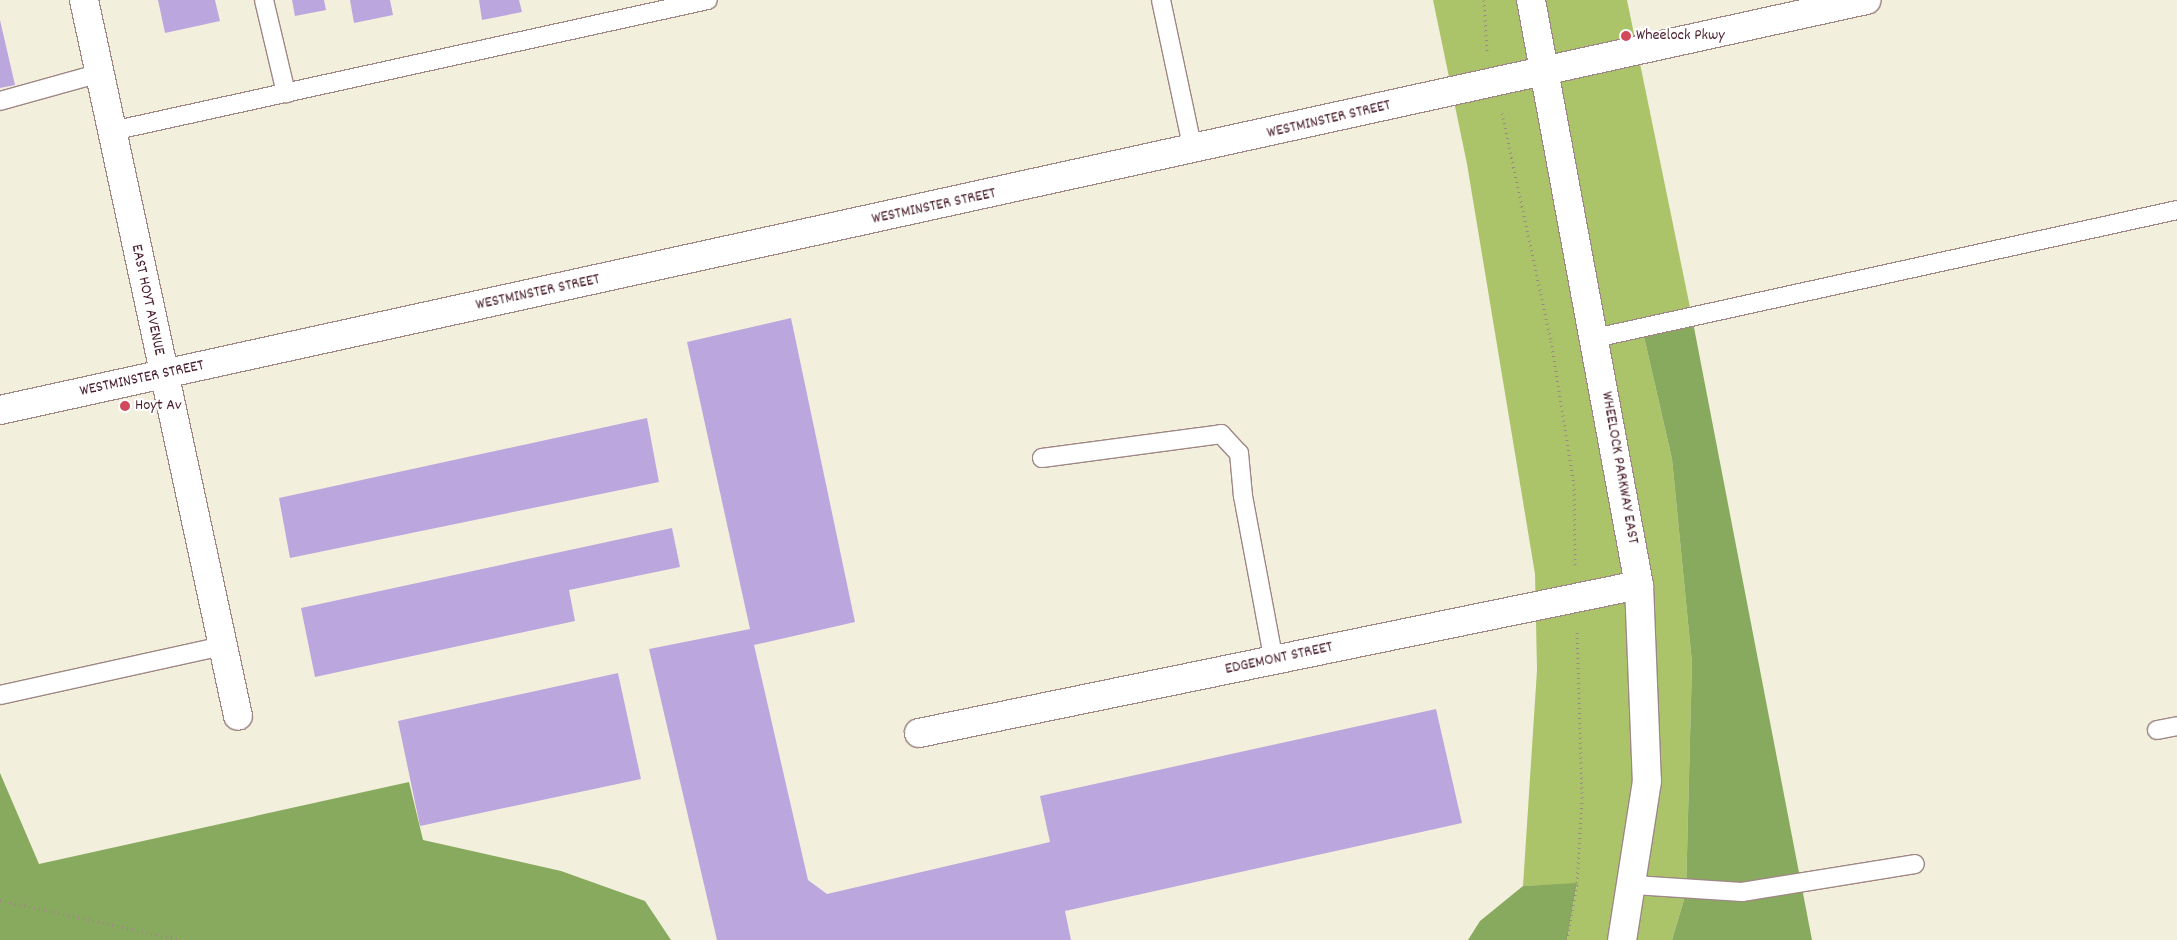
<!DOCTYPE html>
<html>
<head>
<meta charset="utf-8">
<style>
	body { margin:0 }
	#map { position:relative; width:2177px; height:940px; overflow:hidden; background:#f3efdd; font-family:Dekko,sans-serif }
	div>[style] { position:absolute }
	.green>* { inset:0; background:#abc46a }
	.forest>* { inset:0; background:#88aa5e }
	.building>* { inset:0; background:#bba7de }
	.path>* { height:3px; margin-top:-1.5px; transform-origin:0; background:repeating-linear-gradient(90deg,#9e8784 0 1px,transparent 0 5px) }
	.roads { filter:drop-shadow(1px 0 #9e8784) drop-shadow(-1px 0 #9e8784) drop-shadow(0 1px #9e8784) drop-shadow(0 -1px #9e8784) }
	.lane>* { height:18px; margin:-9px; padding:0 9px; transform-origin:9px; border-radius:9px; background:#fff }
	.street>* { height:28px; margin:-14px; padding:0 14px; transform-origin:14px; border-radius:14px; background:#fff }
	.secondary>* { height:28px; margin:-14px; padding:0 14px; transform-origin:14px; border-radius:14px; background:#fff }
	.dots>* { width:14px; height:14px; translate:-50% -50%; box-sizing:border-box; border:2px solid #fff; border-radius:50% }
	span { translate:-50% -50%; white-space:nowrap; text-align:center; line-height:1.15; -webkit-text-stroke:4.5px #fff; paint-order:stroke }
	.poi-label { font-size:16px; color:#4a1f2b }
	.left { translate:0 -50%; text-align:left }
	.street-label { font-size:16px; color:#4a1f2b }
</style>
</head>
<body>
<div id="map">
	<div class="green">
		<div style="clip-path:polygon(1433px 0,1627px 0,1692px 317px,1642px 328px,1672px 459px,1692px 663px,1686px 893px,1672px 940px,1567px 940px,1577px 884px,1523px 886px,1537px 670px,1535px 574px,1467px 164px)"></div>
	</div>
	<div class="forest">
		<div style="clip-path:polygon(1692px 317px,1812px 940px,1672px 940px,1686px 893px,1692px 663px,1672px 459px,1642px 328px)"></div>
		<div style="clip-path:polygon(0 773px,39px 864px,409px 782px,423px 840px,561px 871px,645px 901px,671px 940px,0 940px)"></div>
		<div style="clip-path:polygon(1577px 883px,1567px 940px,1468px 940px,1480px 921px,1523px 886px)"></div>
	</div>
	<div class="building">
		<div style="clip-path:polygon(158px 0,215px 0,220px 21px,165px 33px)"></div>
		<div style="clip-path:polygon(292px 0,324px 0,326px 10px,295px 16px)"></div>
		<div style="clip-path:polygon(350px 0,390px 0,393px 15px,354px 23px)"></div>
		<div style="clip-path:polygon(479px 0,519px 0,522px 12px,482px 20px)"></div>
		<div style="clip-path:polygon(0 20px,15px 85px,0 88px)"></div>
		<div style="clip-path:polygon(791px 318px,855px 622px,754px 645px,808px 880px,827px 894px,1050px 842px,1040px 796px,1436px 709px,1462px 823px,1065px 911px,1071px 940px,717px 940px,649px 649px,750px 629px,687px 342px)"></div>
		<div style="clip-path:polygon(647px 418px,659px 482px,290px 558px,279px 498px)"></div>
		<div style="clip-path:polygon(672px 528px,680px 567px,569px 590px,575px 621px,315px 677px,301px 608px)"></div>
		<div style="clip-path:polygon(618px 673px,641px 779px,420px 826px,398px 721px)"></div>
	</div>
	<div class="path">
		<div style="left:1484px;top:0;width:51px;rotate:86.6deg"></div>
		<div style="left:1502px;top:113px;width:233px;rotate:77.9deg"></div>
		<div style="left:1551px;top:341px;width:145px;rotate:80.9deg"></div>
		<div style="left:1574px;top:484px;width:83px;rotate:89.3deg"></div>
		<div style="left:0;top:900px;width:184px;rotate:12.5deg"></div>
		<div style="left:1567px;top:940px;width:58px;rotate:-80deg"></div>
		<div style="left:1577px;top:883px;width:85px;rotate:-86.6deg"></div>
		<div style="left:1582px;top:798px;width:167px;rotate:-91.7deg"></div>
	</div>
	<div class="roads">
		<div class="lane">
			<div style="left:264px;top:0;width:96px;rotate:76.7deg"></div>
			<div style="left:1161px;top:0;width:153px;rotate:78deg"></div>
			<div style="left:0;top:101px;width:104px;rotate:-15.6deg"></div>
			<div style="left:112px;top:131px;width:610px;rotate:-12.4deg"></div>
			<div style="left:1595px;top:338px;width:596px;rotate:-12.4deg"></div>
			<div style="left:1042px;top:458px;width:181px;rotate:-7.6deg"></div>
			<div style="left:1221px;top:434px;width:26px;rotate:47deg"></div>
			<div style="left:1239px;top:453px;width:43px;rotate:84.7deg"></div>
			<div style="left:1243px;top:496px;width:168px;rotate:79.4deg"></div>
			<div style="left:0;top:695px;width:227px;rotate:-12.4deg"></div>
			<div style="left:2157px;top:730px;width:20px;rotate:-11deg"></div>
			<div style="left:1634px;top:885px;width:108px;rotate:3.7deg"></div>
			<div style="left:1742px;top:892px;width:175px;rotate:-9.2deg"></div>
		</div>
		<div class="street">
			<div style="left:84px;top:0;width:732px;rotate:77.86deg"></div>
			<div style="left:919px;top:733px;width:735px;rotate:-11.62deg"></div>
		</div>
		<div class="secondary">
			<div style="left:1531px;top:0;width:595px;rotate:79.54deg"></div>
			<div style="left:1639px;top:585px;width:196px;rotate:87.7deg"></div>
			<div style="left:1647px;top:781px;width:161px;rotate:98.9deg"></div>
			<div style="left:0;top:410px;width:1911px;rotate:-12.39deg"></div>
		</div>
	</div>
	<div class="dots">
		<div style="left:1626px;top:36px;background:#d1495b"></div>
		<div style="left:125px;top:406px;background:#d1495b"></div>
	</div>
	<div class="poi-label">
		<span class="left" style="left:1636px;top:36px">Wheelock Pkwy</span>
		<span class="left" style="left:135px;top:406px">Hoyt Av</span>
	</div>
	<div class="street-label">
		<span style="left:1329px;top:120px;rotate:-13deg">WESTMINSTER STREET</span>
		<span style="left:934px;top:207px;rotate:-12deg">WESTMINSTER STREET</span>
		<span style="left:538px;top:293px;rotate:-12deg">WESTMINSTER STREET</span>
		<span style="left:147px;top:300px;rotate:78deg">EAST HOYT AVENUE</span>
		<span style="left:142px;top:379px;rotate:-12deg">WESTMINSTER STREET</span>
		<span style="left:1619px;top:468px;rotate:80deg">WHEELOCK PARKWAY EAST</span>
		<span style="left:1279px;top:659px;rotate:-12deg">EDGEMONT STREET</span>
	</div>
</div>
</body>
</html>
